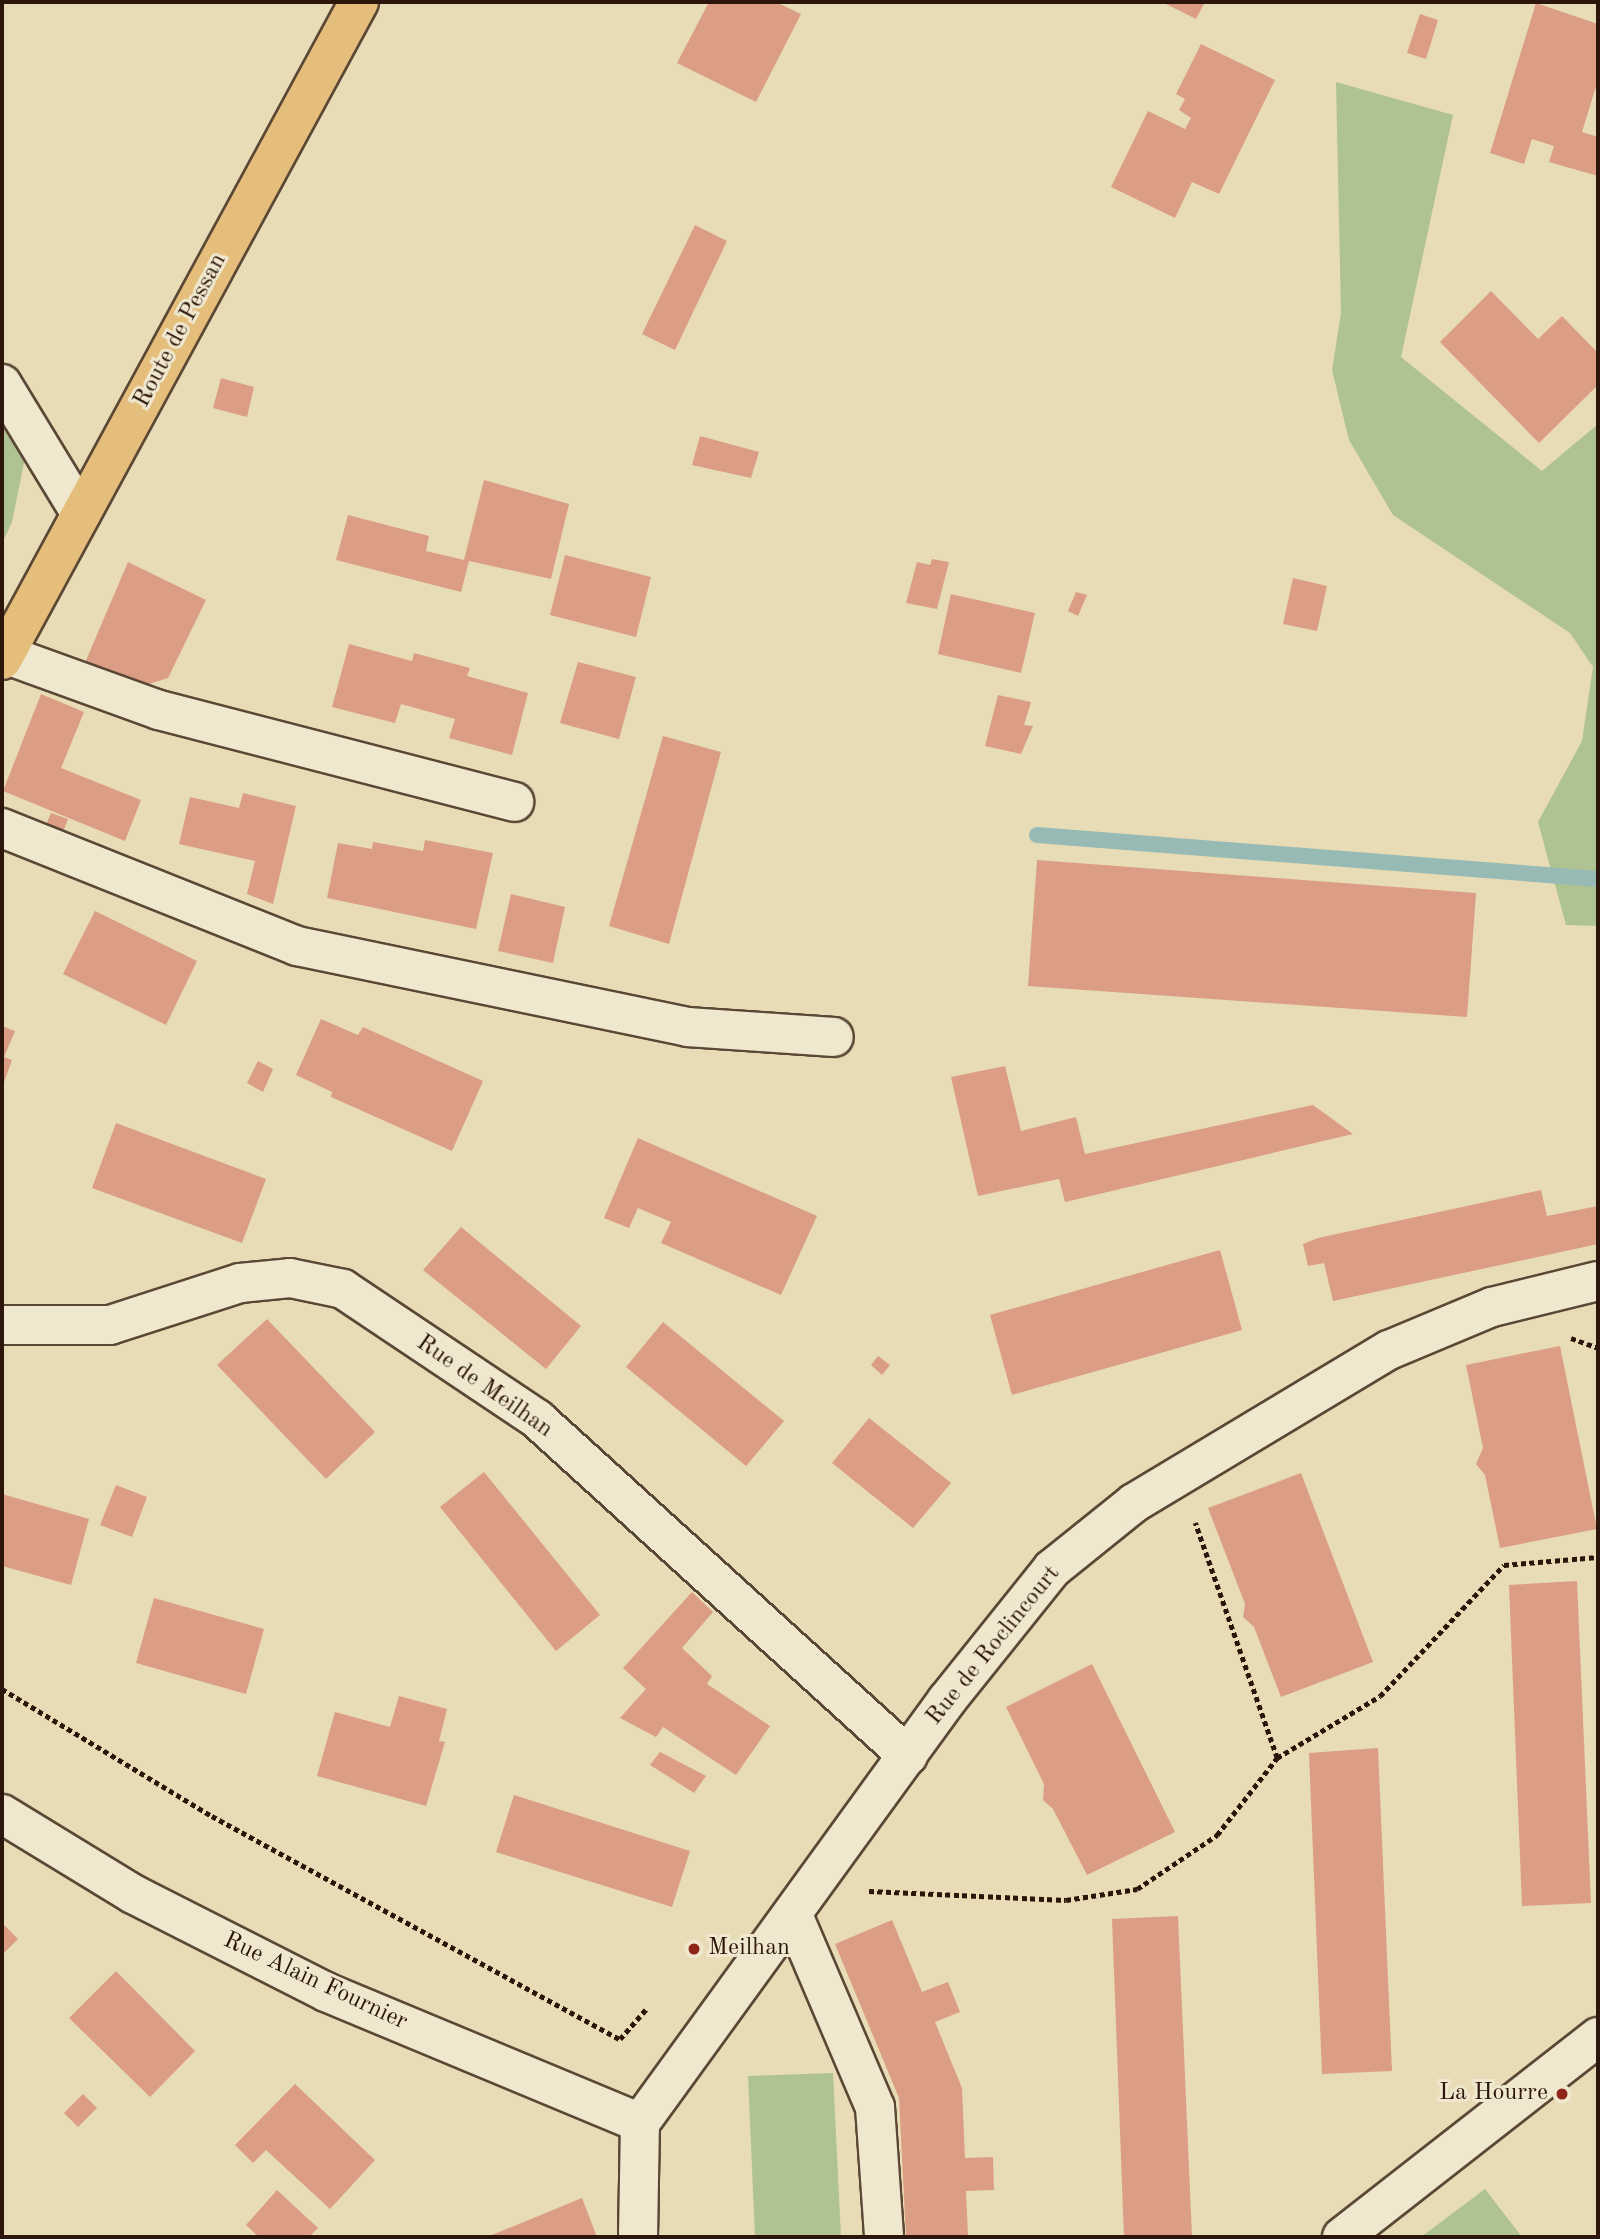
<!DOCTYPE html>
<html>
<head>
<meta charset="utf-8">
<style>
	body { margin:0 }
	#map { position:relative; width:1600px; height:2239px; overflow:hidden; background:#e7dcb5; font-family:"Old Standard TT",serif }
	div>[style] { position:absolute }
	.green>* { inset:0; background:#afc292 }
	.stream>* { height:16px; margin:-8px; padding:0 8px; transform-origin:8px; border-radius:8px; background:#98bab5 }
	.building>* { inset:0; background:#db9e84 }
	.path>* { height:4.5px; margin-top:-2.25px; transform-origin:0; background:repeating-linear-gradient(90deg,#2c150a 0 5px,transparent 0 8.5px) }
	.roads { filter:drop-shadow(2px 0 #5b4735) drop-shadow(-2px 0 #5b4735) drop-shadow(0 2px #5b4735) drop-shadow(0 -2px #5b4735) }
	.minor>* { height:38px; margin:-19px; padding:0 19px; transform-origin:19px; border-radius:19px; background:#efe8cf }
	.major>* { height:38px; margin:-19px; padding:0 19px; transform-origin:19px; border-radius:19px; background:#e4be7a }
	.dots>* { width:19px; height:19px; translate:-50% -50%; box-sizing:border-box; border:4px solid #efe8cf; border-radius:50% }
	span { translate:-50% -50%; white-space:nowrap; text-align:center; line-height:1.15; -webkit-text-stroke:6px #efe8cf; paint-order:stroke }
	.street-label { font-size:24px; color:#2c150a }
	.poi-label { font-size:24px; color:#2c150a }
	.left { translate:0 -50%; text-align:left }
	.right { translate:-100% -50%; text-align:right }
	.frame { position:absolute; inset:0; border:4px solid #2c150a; pointer-events:none }
</style>
</head>
<body>
<div id="map">
	<div class="green">
		<div style="clip-path:polygon(1336px 82px,1453px 115px,1401px 357px,1542px 471px,1598px 424px,1598px 926px,1566px 925px,1538px 822px,1582px 741px,1593px 667px,1570px 633px,1393px 515px,1349px 440px,1332px 370px,1341px 313px)"></div>
		<div style="clip-path:polygon(2px 415px,26px 453px,12px 522px,2px 544px)"></div>
		<div style="clip-path:polygon(833px 2073px,841px 2237px,755px 2237px,748px 2076px)"></div>
		<div style="clip-path:polygon(1485px 2189px,1522px 2237px,1421px 2237px)"></div>
	</div>
	<div class="stream">
		<div style="left:1037px;top:835px;width:563px;rotate:4.48deg"></div>
	</div>
	<div class="building">
		<div style="clip-path:polygon(709px 2px,776px 2px,801px 14px,756px 102px,677px 63px)"></div>
		<div style="clip-path:polygon(1162px 2px,1205px 2px,1196px 19px)"></div>
		<div style="clip-path:polygon(1536px 3px,1598px 24px,1598px 80px,1582px 132px,1598px 137px,1598px 176px,1549px 162px,1554px 146px,1532px 139px,1524px 164px,1490px 153px)"></div>
		<div style="clip-path:polygon(1420px 14px,1438px 20px,1426px 59px,1407px 53px)"></div>
		<div style="clip-path:polygon(1201px 44px,1275px 80px,1219px 194px,1192px 182px,1175px 218px,1111px 187px,1148px 111px,1185px 129px,1191px 118px,1179px 110px,1185px 99px,1176px 94px)"></div>
		<div style="clip-path:polygon(695px 225px,727px 241px,675px 350px,642px 334px)"></div>
		<div style="clip-path:polygon(1491px 291px,1538px 339px,1562px 316px,1598px 353px,1598px 385px,1539px 443px,1440px 342px)"></div>
		<div style="clip-path:polygon(221px 378px,254px 387px,247px 417px,213px 408px)"></div>
		<div style="clip-path:polygon(700px 436px,759px 452px,751px 478px,692px 465px)"></div>
		<div style="clip-path:polygon(484px 480px,569px 504px,551px 579px,469px 561px,461px 592px,336px 560px,348px 515px,429px 536px,426px 551px,464px 560px)"></div>
		<div style="clip-path:polygon(565px 555px,651px 577px,636px 637px,550px 615px)"></div>
		<div style="clip-path:polygon(932px 559px,949px 562px,937px 609px,906px 603px,917px 562px,930px 565px)"></div>
		<div style="clip-path:polygon(128px 562px,206px 600px,168px 678px,133px 689px,84px 665px)"></div>
		<div style="clip-path:polygon(1293px 578px,1327px 586px,1317px 631px,1283px 624px)"></div>
		<div style="clip-path:polygon(1076px 592px,1087px 595px,1078px 616px,1068px 611px)"></div>
		<div style="clip-path:polygon(951px 594px,1035px 613px,1021px 673px,938px 654px)"></div>
		<div style="clip-path:polygon(349px 644px,412px 661px,414px 653px,470px 668px,467px 676px,528px 693px,512px 755px,449px 738px,455px 719px,401px 704px,395px 723px,332px 707px)"></div>
		<div style="clip-path:polygon(578px 662px,636px 677px,619px 739px,560px 723px)"></div>
		<div style="clip-path:polygon(41px 694px,84px 712px,61px 768px,141px 800px,125px 841px,3px 791px)"></div>
		<div style="clip-path:polygon(998px 695px,1031px 702px,1024px 725px,1033px 726px,1021px 754px,985px 746px)"></div>
		<div style="clip-path:polygon(663px 736px,721px 752px,669px 944px,609px 926px)"></div>
		<div style="clip-path:polygon(243px 793px,296px 806px,273px 904px,247px 894px,255px 861px,179px 844px,190px 797px,239px 808px)"></div>
		<div style="clip-path:polygon(51px 813px,68px 819px,60px 840px,43px 832px)"></div>
		<div style="clip-path:polygon(425px 840px,493px 853px,476px 929px,327px 898px,338px 843px,372px 849px,373px 842px,423px 851px)"></div>
		<div style="clip-path:polygon(1037px 860px,1476px 893px,1467px 1017px,1028px 986px)"></div>
		<div style="clip-path:polygon(511px 894px,565px 907px,553px 963px,498px 951px)"></div>
		<div style="clip-path:polygon(95px 911px,197px 961px,166px 1025px,63px 974px)"></div>
		<div style="clip-path:polygon(321px 1019px,358px 1035px,363px 1027px,483px 1081px,452px 1151px,331px 1097px,332px 1092px,296px 1075px)"></div>
		<div style="clip-path:polygon(2px 1026px,15px 1031px,4px 1057px,12px 1060px,2px 1088px)"></div>
		<div style="clip-path:polygon(258px 1061px,273px 1069px,263px 1092px,247px 1083px)"></div>
		<div style="clip-path:polygon(1005px 1066px,1021px 1131px,1076px 1117px,1085px 1154px,1313px 1105px,1353px 1134px,1065px 1202px,1059px 1179px,978px 1196px,951px 1077px)"></div>
		<div style="clip-path:polygon(116px 1123px,266px 1179px,242px 1243px,92px 1188px)"></div>
		<div style="clip-path:polygon(638px 1138px,817px 1216px,781px 1295px,661px 1243px,671px 1222px,638px 1208px,629px 1228px,604px 1218px)"></div>
		<div style="clip-path:polygon(1541px 1190px,1547px 1216px,1598px 1206px,1598px 1244px,1333px 1301px,1324px 1263px,1308px 1266px,1303px 1244px,1318px 1238px)"></div>
		<div style="clip-path:polygon(461px 1227px,581px 1326px,546px 1369px,423px 1270px)"></div>
		<div style="clip-path:polygon(1220px 1250px,1242px 1330px,1012px 1395px,990px 1315px)"></div>
		<div style="clip-path:polygon(267px 1319px,375px 1432px,326px 1479px,217px 1365px)"></div>
		<div style="clip-path:polygon(663px 1322px,784px 1421px,746px 1466px,626px 1367px)"></div>
		<div style="clip-path:polygon(1560px 1346px,1597px 1529px,1500px 1548px,1485px 1475px,1476px 1464px,1483px 1448px,1466px 1365px)"></div>
		<div style="clip-path:polygon(878px 1356px,890px 1365px,882px 1375px,871px 1365px)"></div>
		<div style="clip-path:polygon(869px 1418px,951px 1483px,913px 1528px,832px 1463px)"></div>
		<div style="clip-path:polygon(484px 1472px,600px 1615px,556px 1651px,440px 1507px)"></div>
		<div style="clip-path:polygon(1301px 1473px,1373px 1662px,1281px 1697px,1254px 1627px,1243px 1617px,1245px 1604px,1208px 1508px)"></div>
		<div style="clip-path:polygon(116px 1485px,147px 1497px,132px 1537px,100px 1525px)"></div>
		<div style="clip-path:polygon(2px 1494px,89px 1519px,71px 1585px,2px 1566px)"></div>
		<div style="clip-path:polygon(1577px 1581px,1591px 1903px,1522px 1906px,1509px 1585px)"></div>
		<div style="clip-path:polygon(692px 1592px,713px 1612px,682px 1648px,712px 1676px,707px 1684px,770px 1726px,736px 1775px,663px 1727px,656px 1737px,620px 1718px,646px 1689px,623px 1668px)"></div>
		<div style="clip-path:polygon(154px 1598px,264px 1629px,246px 1694px,136px 1663px)"></div>
		<div style="clip-path:polygon(1092px 1664px,1175px 1832px,1087px 1875px,1053px 1809px,1043px 1800px,1044px 1784px,1006px 1707px)"></div>
		<div style="clip-path:polygon(399px 1696px,447px 1709px,439px 1741px,445px 1742px,426px 1806px,317px 1776px,335px 1712px,390px 1727px)"></div>
		<div style="clip-path:polygon(1378px 1748px,1392px 2071px,1322px 2074px,1309px 1753px)"></div>
		<div style="clip-path:polygon(660px 1752px,706px 1776px,694px 1793px,650px 1765px)"></div>
		<div style="clip-path:polygon(514px 1795px,690px 1851px,672px 1907px,496px 1852px)"></div>
		<div style="clip-path:polygon(1178px 1916px,1192px 2237px,1124px 2237px,1112px 1919px)"></div>
		<div style="clip-path:polygon(892px 1920px,922px 1992px,948px 1982px,960px 2012px,935px 2022px,962px 2088px,965px 2158px,993px 2157px,994px 2190px,966px 2191px,968px 2237px,906px 2237px,899px 2098px,835px 1944px)"></div>
		<div style="clip-path:polygon(2px 1923px,18px 1939px,2px 1955px)"></div>
		<div style="clip-path:polygon(116px 1971px,195px 2051px,150px 2097px,69px 2018px)"></div>
		<div style="clip-path:polygon(295px 2084px,375px 2160px,330px 2209px,266px 2150px,253px 2163px,235px 2145px)"></div>
		<div style="clip-path:polygon(83px 2094px,97px 2108px,78px 2127px,64px 2113px)"></div>
		<div style="clip-path:polygon(277px 2190px,318px 2228px,309px 2237px,259px 2237px,246px 2225px)"></div>
		<div style="clip-path:polygon(582px 2198px,597px 2237px,487px 2237px)"></div>
	</div>
	<div class="path">
		<div style="left:1571px;top:1338px;width:29px;rotate:20deg"></div>
		<div style="left:2px;top:1689px;width:245px;rotate:31.2deg"></div>
		<div style="left:212px;top:1816px;width:465px;rotate:28.7deg"></div>
		<div style="left:620px;top:2039px;width:41px;rotate:-48.9deg"></div>
		<div style="left:1277px;top:1758px;width:120px;rotate:-31deg"></div>
		<div style="left:1380px;top:1696px;width:180px;rotate:-46.6deg"></div>
		<div style="left:1504px;top:1565px;width:94px;rotate:-4.9deg"></div>
		<div style="left:869px;top:1891px;width:197px;rotate:2.6deg"></div>
		<div style="left:1066px;top:1900px;width:72px;rotate:-8.8deg"></div>
		<div style="left:1137px;top:1889px;width:97px;rotate:-34deg"></div>
		<div style="left:1217px;top:1835px;width:98px;rotate:-52.1deg"></div>
		<div style="left:1277px;top:1758px;width:249px;rotate:-109.2deg"></div>
	</div>
	<div class="roads">
		<div class="minor">
			<div style="left:2px;top:384px;width:152px;rotate:58.7deg"></div>
			<div style="left:4px;top:654px;width:165px;rotate:19.9deg"></div>
			<div style="left:159px;top:710px;width:367px;rotate:14.5deg"></div>
			<div style="left:2px;top:828px;width:318px;rotate:21.8deg"></div>
			<div style="left:297px;top:946px;width:399px;rotate:11.7deg"></div>
			<div style="left:688px;top:1027px;width:146px;rotate:3.9deg"></div>
			<div style="left:2px;top:1325px;width:108px"></div>
			<div style="left:110px;top:1325px;width:137px;rotate:-17.9deg"></div>
			<div style="left:240px;top:1283px;width:50px;rotate:-5.7deg"></div>
			<div style="left:290px;top:1278px;width:54px;rotate:11.7deg"></div>
			<div style="left:343px;top:1289px;width:234px;rotate:33.8deg"></div>
			<div style="left:537px;top:1419px;width:501px;rotate:42.25deg"></div>
			<div style="left:2px;top:1814px;width:153px;rotate:31.4deg"></div>
			<div style="left:133px;top:1894px;width:216px;rotate:26.9deg"></div>
			<div style="left:326px;top:1992px;width:340px;rotate:22.6deg"></div>
			<div style="left:793px;top:1915px;width:209px;rotate:66.9deg"></div>
			<div style="left:875px;top:2107px;width:130px;rotate:86deg"></div>
			<div style="left:640px;top:2123px;width:523px;rotate:-54.03deg"></div>
			<div style="left:947px;top:1700px;width:168px;rotate:-51.3deg"></div>
			<div style="left:1052px;top:1569px;width:105px;rotate:-38.8deg"></div>
			<div style="left:1134px;top:1503px;width:297px;rotate:-31deg"></div>
			<div style="left:1389px;top:1350px;width:112px;rotate:-22.7deg"></div>
			<div style="left:1492px;top:1307px;width:109px;rotate:-13.8deg"></div>
			<div style="left:638px;top:2237px;width:114px;rotate:-89deg"></div>
			<div style="left:1342px;top:2237px;width:325px;rotate:-38deg"></div>
		</div>
		<div class="major">
			<div style="left:2px;top:660px;width:749px;rotate:-61.52deg"></div>
		</div>
	</div>
	<div class="dots">
		<div style="left:694px;top:1949px;background:#8f2418"></div>
		<div style="left:1562px;top:2094px;background:#8f2418"></div>
	</div>
	<div class="street-label">
		<span style="left:181px;top:331px;rotate:-62deg">Route de Pessan</span>
		<span style="left:484px;top:1387px;rotate:35deg">Rue de Meilhan</span>
		<span style="left:994px;top:1646px;rotate:-51deg">Rue de Roclincourt</span>
		<span style="left:315px;top:1982px;rotate:25deg">Rue Alain Fournier</span>
	</div>
	<div class="poi-label">
		<span class="left" style="left:708px;top:1949px">Meilhan</span>
		<span class="right" style="left:1548px;top:2094px">La Hourre</span>
	</div>
	<div class="frame"></div>
</div>
</body>
</html>
